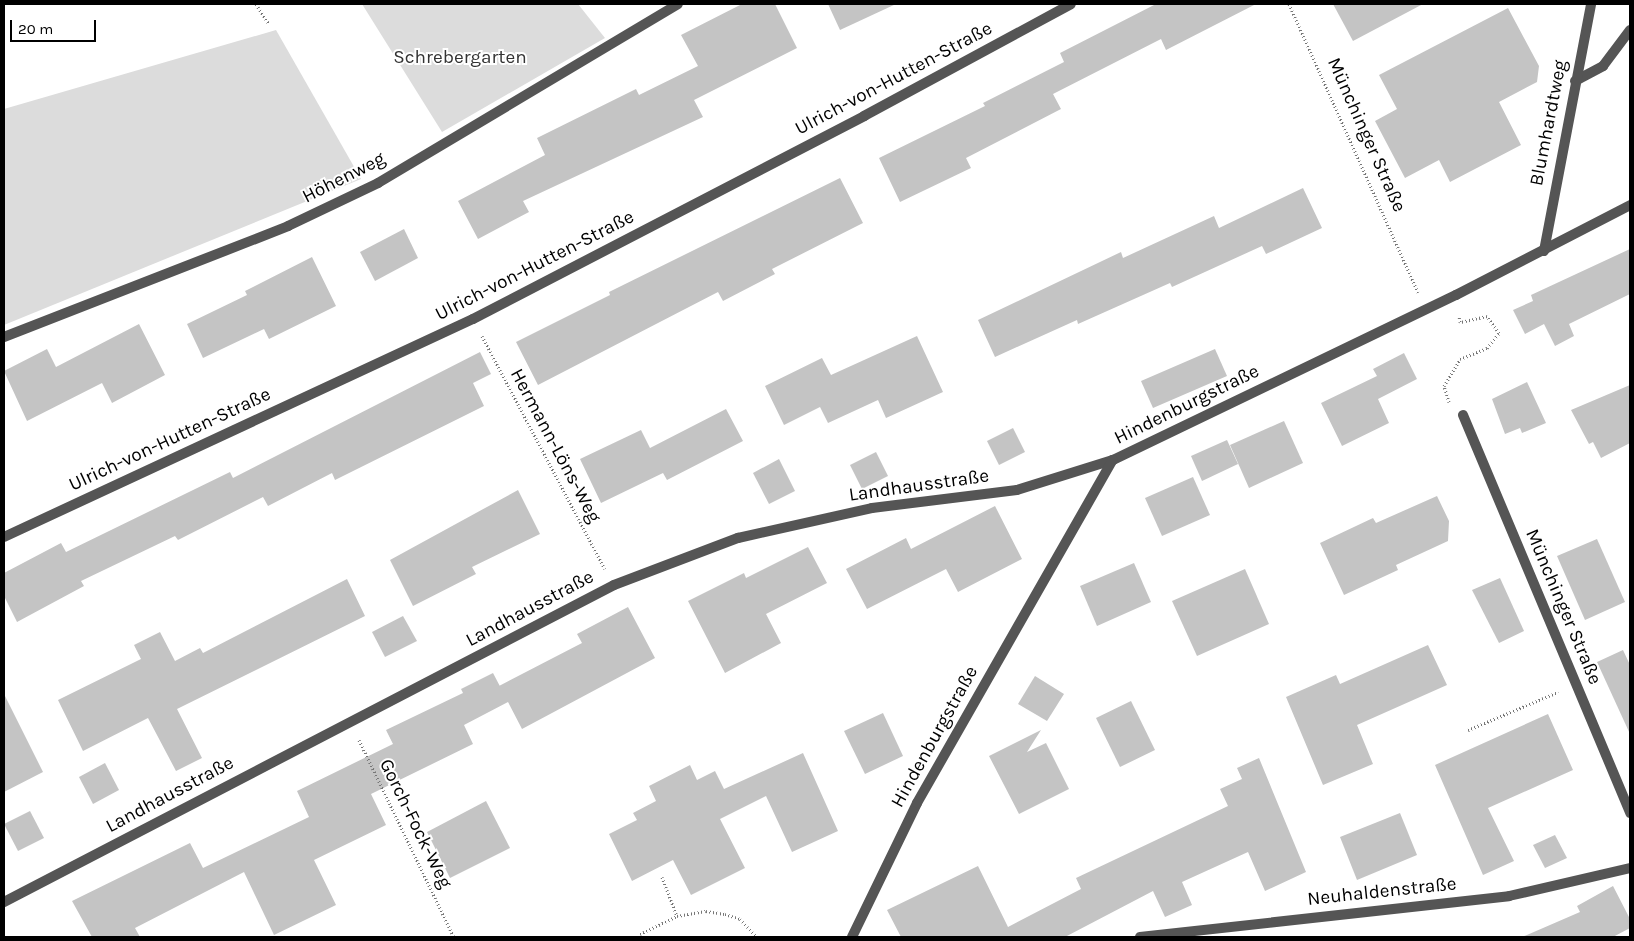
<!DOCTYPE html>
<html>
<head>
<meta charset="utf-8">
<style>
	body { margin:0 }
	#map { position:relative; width:1634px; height:941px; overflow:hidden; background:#fff; font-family:Karla,sans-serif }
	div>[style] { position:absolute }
	.green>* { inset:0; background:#dcdcdc }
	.building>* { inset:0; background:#c4c4c4 }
	.path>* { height:3px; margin-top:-1.5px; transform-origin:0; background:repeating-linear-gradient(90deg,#777 0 1px,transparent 0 3.5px) }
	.lane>* { height:10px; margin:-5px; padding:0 5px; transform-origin:5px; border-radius:5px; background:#555 }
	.street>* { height:10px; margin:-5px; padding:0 5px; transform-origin:5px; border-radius:5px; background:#555 }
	span { translate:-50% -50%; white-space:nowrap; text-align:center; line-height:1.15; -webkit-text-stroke:4px #fff; paint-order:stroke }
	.park-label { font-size:19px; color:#333 }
	.street-label { font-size:19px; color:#000 }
	.frame { position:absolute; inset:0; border:5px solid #000; pointer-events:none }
	.scale { position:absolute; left:10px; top:20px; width:86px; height:22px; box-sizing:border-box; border:2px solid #000; border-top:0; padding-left:6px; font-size:15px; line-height:18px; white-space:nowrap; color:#000; -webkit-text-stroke:4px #fff; paint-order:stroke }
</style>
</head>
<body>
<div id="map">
	<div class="green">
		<div style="clip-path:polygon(362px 4px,578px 4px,605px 38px,442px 132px)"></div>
		<div style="clip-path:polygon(276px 30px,361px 179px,4px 325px,4px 109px)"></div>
	</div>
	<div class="building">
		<div style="clip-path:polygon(742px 4px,775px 4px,797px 48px,694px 100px,703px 117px,523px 201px,529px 212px,478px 239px,458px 201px,545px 155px,537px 138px,636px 89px,639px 95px,698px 66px,681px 35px)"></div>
		<div style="clip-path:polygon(828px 4px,896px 4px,840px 30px)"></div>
		<div style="clip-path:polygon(1156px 4px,1256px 4px,1166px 50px,1161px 39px,1053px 94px,1061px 109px,966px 158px,971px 168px,900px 202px,879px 158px,985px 106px,983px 103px,1064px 62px,1060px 53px)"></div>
		<div style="clip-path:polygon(1333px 4px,1423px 4px,1353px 41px)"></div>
		<div style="clip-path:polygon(1508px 8px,1539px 66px,1537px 82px,1499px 102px,1521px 145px,1450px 182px,1439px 160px,1405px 178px,1375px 121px,1397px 109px,1379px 75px)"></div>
		<div style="clip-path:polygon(840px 178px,863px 223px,772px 269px,775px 274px,723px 301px,718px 292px,538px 385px,516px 342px,610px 295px,609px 292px)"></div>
		<div style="clip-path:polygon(1303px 188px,1322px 228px,1266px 254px,1262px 246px,1172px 287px,1170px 283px,1078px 324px,1077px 320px,995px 357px,978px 320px,1121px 252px,1123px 258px,1214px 216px,1219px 228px)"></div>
		<div style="clip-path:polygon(404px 229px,418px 258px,375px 281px,360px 252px)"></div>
		<div style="clip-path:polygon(1630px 249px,1630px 294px,1569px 324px,1574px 336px,1555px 346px,1544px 324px,1525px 334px,1513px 310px,1533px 301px,1531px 295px)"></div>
		<div style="clip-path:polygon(312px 257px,336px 306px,269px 339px,264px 329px,203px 358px,187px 324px,247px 295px,245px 291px)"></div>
		<div style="clip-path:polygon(139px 324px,165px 375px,112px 403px,102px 383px,27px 421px,4px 371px,47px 349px,56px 367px)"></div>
		<div style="clip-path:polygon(917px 336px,943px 392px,886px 418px,878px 400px,828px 423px,820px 407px,784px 425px,765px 386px,822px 358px,831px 375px)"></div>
		<div style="clip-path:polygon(1215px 349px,1227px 376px,1153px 408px,1141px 381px)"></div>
		<div style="clip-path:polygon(480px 352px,491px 374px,473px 383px,484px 406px,335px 480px,332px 473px,268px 506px,263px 497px,178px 540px,175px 536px,81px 581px,84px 586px,17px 622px,4px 596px,4px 573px,61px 543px,66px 552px,230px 472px,233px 478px)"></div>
		<div style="clip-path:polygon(1404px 353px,1417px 379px,1378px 399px,1389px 423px,1342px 446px,1321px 403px,1377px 376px,1373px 369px)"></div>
		<div style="clip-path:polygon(1527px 382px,1546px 423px,1522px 433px,1520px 428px,1505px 434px,1492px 399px)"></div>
		<div style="clip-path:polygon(1630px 385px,1630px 443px,1601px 458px,1593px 442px,1589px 444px,1571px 410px)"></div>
		<div style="clip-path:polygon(726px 409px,743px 441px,667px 480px,663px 473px,601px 503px,580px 459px,641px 430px,650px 448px)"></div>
		<div style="clip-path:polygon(1284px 421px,1303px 463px,1249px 488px,1230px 445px)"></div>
		<div style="clip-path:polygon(1013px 428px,1025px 452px,999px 465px,987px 441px)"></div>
		<div style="clip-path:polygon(1227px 440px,1238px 464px,1202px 481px,1191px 456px)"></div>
		<div style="clip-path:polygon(876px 452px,888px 476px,862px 489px,850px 465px)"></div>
		<div style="clip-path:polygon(779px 459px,795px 491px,769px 504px,753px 473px)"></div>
		<div style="clip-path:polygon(1193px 477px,1210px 515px,1162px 536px,1145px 498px)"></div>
		<div style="clip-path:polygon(518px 490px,540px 534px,472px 567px,476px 574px,413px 606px,390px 560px)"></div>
		<div style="clip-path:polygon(1437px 496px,1449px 521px,1448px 541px,1396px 565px,1398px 570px,1344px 595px,1320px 543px,1373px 518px,1376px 523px)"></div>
		<div style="clip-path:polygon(995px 506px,1022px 559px,958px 592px,946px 569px,867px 609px,846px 569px,906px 538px,911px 549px)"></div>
		<div style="clip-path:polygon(1597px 539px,1625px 602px,1585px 620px,1557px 556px)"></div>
		<div style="clip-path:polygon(808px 547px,827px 583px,766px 614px,781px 643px,725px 673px,688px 601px,744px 573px,746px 578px)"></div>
		<div style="clip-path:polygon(1134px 563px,1151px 602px,1097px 626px,1080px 586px)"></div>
		<div style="clip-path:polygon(1245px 569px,1269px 624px,1197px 656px,1172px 601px)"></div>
		<div style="clip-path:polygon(1500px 578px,1524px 631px,1499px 643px,1472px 590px)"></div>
		<div style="clip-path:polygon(347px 579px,365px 616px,177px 709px,202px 758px,176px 771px,148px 718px,83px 751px,58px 700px,141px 659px,134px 645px,160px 632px,175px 661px,200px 648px,203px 653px)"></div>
		<div style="clip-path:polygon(628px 607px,655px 658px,522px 729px,508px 702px,464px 725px,473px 744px,371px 794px,386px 825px,314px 860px,336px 905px,274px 935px,244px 872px,135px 928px,140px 937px,92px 937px,72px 901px,190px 843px,203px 868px,309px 817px,297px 791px,393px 744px,386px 730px,463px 693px,461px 689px,493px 673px,504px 694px,499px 686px,582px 643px,577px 634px)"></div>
		<div style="clip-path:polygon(403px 616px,417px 641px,385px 657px,372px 632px)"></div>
		<div style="clip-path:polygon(1428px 645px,1447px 685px,1357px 725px,1373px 764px,1323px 785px,1286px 697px,1336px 675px,1340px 684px)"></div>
		<div style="clip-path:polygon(1623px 650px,1630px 665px,1630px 734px,1597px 662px)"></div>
		<div style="clip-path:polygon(1035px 676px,1064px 694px,1047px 721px,1018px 704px)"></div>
		<div style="clip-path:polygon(4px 694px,43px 772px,4px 792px)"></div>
		<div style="clip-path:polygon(1131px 701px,1155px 750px,1120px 767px,1096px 718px)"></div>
		<div style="clip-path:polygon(883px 713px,903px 756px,865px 774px,844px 731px)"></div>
		<div style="clip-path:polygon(1548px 714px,1573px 770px,1488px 808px,1514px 861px,1483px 875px,1435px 765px)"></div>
		<div style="clip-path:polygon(1041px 730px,1027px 752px,1046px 743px,1069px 789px,1019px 814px,989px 756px)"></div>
		<div style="clip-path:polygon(803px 753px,838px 831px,792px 852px,766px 796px,720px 819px,745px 868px,691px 895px,673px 860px,632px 881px,609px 834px,637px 820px,633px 813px,656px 801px,649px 786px,690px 765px,697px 780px,715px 771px,724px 789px)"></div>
		<div style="clip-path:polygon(1259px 758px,1306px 872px,1265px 891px,1248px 852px,1182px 882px,1192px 905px,1165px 917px,1153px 891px,1065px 937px,901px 937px,887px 910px,978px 866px,1008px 927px,1081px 889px,1076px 878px,1228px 806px,1220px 789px,1242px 779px,1237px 768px)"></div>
		<div style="clip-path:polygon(105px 763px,119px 790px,93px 804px,79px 777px)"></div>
		<div style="clip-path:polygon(486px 801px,510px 848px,450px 878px,427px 832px)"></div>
		<div style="clip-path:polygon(30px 811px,44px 838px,18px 851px,4px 824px)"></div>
		<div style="clip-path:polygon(1400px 813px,1417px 855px,1357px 880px,1340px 837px)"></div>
		<div style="clip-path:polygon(1555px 835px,1567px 858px,1545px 868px,1533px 845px)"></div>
		<div style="clip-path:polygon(1613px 886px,1630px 919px,1630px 928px,1613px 937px,1522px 937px,1580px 912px,1577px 906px)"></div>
	</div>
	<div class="path">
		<div style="left:256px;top:4px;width:24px;rotate:57deg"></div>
		<div style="left:1289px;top:4px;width:316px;rotate:65.9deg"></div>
		<div style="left:482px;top:336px;width:263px;rotate:62.2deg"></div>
		<div style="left:1449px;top:402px;width:17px;rotate:-107deg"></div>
		<div style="left:1444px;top:386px;width:31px;rotate:-59deg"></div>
		<div style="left:1460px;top:359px;width:29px;rotate:-22deg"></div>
		<div style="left:1487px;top:348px;width:19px;rotate:-51deg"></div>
		<div style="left:1499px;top:333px;width:21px;rotate:-125deg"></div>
		<div style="left:1487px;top:316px;width:28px;rotate:167deg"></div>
		<div style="left:1460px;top:322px;width:6px;rotate:-99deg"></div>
		<div style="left:1468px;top:730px;width:98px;rotate:-22.9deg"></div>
		<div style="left:359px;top:740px;width:219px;rotate:64.3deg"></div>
		<div style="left:662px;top:877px;width:42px;rotate:69deg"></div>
		<div style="left:677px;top:916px;width:29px;rotate:-10deg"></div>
		<div style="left:706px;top:911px;width:19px;rotate:9deg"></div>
		<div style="left:725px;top:914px;width:16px;rotate:18deg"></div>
		<div style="left:740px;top:919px;width:25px;rotate:47deg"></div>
		<div style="left:640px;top:934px;width:41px;rotate:-25.9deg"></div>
	</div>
	<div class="lane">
		<div style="left:1575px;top:81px;width:32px;rotate:-28deg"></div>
		<div style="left:1603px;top:66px;width:45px;rotate:-53.1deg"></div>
	</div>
	<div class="street">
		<div style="left:1544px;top:251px;width:251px;rotate:-79.2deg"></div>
		<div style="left:4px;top:337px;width:305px;rotate:-21.3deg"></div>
		<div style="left:288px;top:226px;width:100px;rotate:-25.5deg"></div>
		<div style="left:378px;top:183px;width:349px;rotate:-30.8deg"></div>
		<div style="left:1463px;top:415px;width:432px;rotate:67.2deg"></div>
		<div style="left:4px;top:537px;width:517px;rotate:-24.93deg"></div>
		<div style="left:473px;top:319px;width:441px;rotate:-27.4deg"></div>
		<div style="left:864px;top:116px;width:235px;rotate:-28.4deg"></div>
		<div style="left:4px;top:902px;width:687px;rotate:-27.46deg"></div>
		<div style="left:614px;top:585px;width:133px;rotate:-20.8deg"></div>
		<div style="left:738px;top:538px;width:137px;rotate:-12.6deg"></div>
		<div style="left:872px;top:508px;width:146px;rotate:-7.1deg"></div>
		<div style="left:1017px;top:490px;width:101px;rotate:-17.4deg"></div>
		<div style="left:1113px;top:460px;width:381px;rotate:-25.7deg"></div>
		<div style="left:1456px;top:295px;width:196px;rotate:-27.3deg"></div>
		<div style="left:852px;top:937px;width:149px;rotate:-64.1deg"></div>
		<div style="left:917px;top:803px;width:395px;rotate:-60.3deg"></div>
		<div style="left:1140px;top:937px;width:371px;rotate:-6.3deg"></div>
		<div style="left:1509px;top:896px;width:124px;rotate:-13deg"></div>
	</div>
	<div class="park-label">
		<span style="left:460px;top:58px">Schrebergarten</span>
	</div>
	<div class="street-label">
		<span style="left:894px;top:79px;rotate:-28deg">Ulrich-von-Hutten-Straße</span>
		<span style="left:1549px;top:123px;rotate:-79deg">Blumhardtweg</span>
		<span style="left:1366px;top:135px;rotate:66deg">Münchinger Straße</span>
		<span style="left:344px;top:178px;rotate:-27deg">Höhenweg</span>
		<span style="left:535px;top:266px;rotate:-27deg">Ulrich-von-Hutten-Straße</span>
		<span style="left:1187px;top:405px;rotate:-26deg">Hindenburgstraße</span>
		<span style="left:170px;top:440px;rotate:-25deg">Ulrich-von-Hutten-Straße</span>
		<span style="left:555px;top:446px;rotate:62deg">Hermann-Löns-Weg</span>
		<span style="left:919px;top:486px;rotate:-8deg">Landhausstraße</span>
		<span style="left:1563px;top:607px;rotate:67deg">Münchinger Straße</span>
		<span style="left:530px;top:609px;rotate:-28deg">Landhausstraße</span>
		<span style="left:935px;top:737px;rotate:-61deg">Hindenburgstraße</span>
		<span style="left:170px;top:795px;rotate:-28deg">Landhausstraße</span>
		<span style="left:415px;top:824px;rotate:64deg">Gorch-Fock-Weg</span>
		<span style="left:1382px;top:892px;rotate:-6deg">Neuhaldenstraße</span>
	</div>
	<div class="frame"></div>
	<div class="scale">20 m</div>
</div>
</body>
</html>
